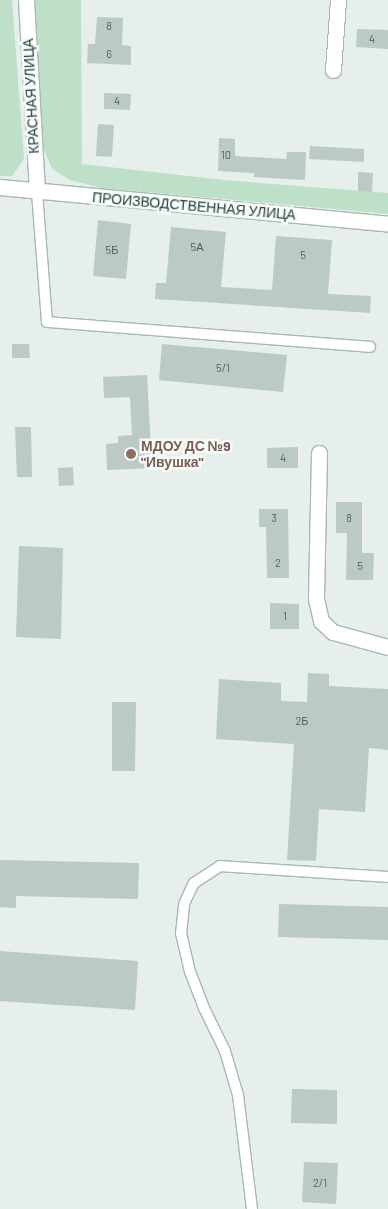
<!DOCTYPE html>
<html>
<head>
<meta charset="utf-8">
<style>
	body { margin:0 }
	#map { position:relative; width:388px; height:1209px; overflow:hidden; background:#e6efeb; font-family:Barlow,sans-serif }
	div>[style] { position:absolute }
	.green>* { inset:0; background:#bfe0c8 }
	.building>* { inset:0; background:#bbcac4 }
	.roads { filter:drop-shadow(1px 0 #a8b8b2) drop-shadow(-1px 0 #a8b8b2) drop-shadow(0 1px #a8b8b2) drop-shadow(0 -1px #a8b8b2) }
	.service>* { height:10px; margin:-5px; padding:0 5px; transform-origin:5px; border-radius:5px; background:#fff }
	.minor>* { height:15px; margin:-7.5px; padding:0 7.5px; transform-origin:7.5px; border-radius:7.5px; background:#fff }
	.dots>* { width:14px; height:14px; translate:-50% -50%; box-sizing:border-box; border:2px solid #f7fbf9; border-radius:50% }
	span { translate:-50% -50%; white-space:nowrap; text-align:center; line-height:1.15; -webkit-text-stroke:5px #f7fbf9; paint-order:stroke }
	.number-label { font-size:11px; color:#4a645c }
	.number-label span { -webkit-text-stroke-width:0 }
	.street-label { font-size:14px; color:#24423a }
	.education-label { font-size:14px; color:#785e54; font-weight:700 }
	.left { translate:0 -50%; text-align:left }
</style>
</head>
<body>
<div id="map">
	<div class="green">
		<div style="clip-path:polygon(0 0,12px 0,24px 159px,12px 176px,0 176px)"></div>
		<div style="clip-path:polygon(34px 0,81px 0,82px 164px,224px 180px,388px 193px,388px 214px,101px 188px,70px 180px,52px 169px,43px 147px)"></div>
	</div>
	<div class="building">
		<div style="clip-path:polygon(97px 17px,123px 18px,122px 45px,131px 46px,131px 65px,87px 63px,88px 44px,95px 44px)"></div>
		<div style="clip-path:polygon(357px 29px,388px 30px,388px 49px,356px 47px)"></div>
		<div style="clip-path:polygon(104px 93px,131px 94px,130px 110px,104px 109px)"></div>
		<div style="clip-path:polygon(98px 124px,114px 125px,112px 157px,96px 156px)"></div>
		<div style="clip-path:polygon(219px 138px,235px 139px,235px 156px,286px 159px,287px 152px,306px 152px,305px 180px,254px 177px,254px 173px,218px 171px)"></div>
		<div style="clip-path:polygon(310px 146px,364px 149px,364px 162px,309px 159px)"></div>
		<div style="clip-path:polygon(358px 172px,373px 173px,372px 192px,358px 191px)"></div>
		<div style="clip-path:polygon(98px 220px,131px 224px,126px 279px,93px 276px)"></div>
		<div style="clip-path:polygon(171px 227px,226px 232px,221px 287px,272px 290px,276px 236px,332px 240px,328px 294px,371px 296px,370px 313px,155px 299px,156px 283px,166px 283px)"></div>
		<div style="clip-path:polygon(12px 344px,29px 344px,30px 358px,12px 358px)"></div>
		<div style="clip-path:polygon(162px 344px,287px 355px,283px 392px,159px 380px)"></div>
		<div style="clip-path:polygon(147px 375px,152px 468px,107px 470px,106px 444px,118px 443px,118px 436px,132px 435px,130px 397px,104px 398px,103px 377px)"></div>
		<div style="clip-path:polygon(15px 427px,31px 427px,32px 477px,17px 477px)"></div>
		<div style="clip-path:polygon(298px 447px,298px 468px,267px 468px,267px 448px)"></div>
		<div style="clip-path:polygon(73px 467px,74px 485px,59px 486px,58px 468px)"></div>
		<div style="clip-path:polygon(336px 502px,362px 502px,362px 553px,374px 553px,373px 580px,346px 580px,347px 533px,336px 533px)"></div>
		<div style="clip-path:polygon(259px 509px,288px 509px,289px 578px,267px 578px,266px 527px,259px 527px)"></div>
		<div style="clip-path:polygon(19px 546px,63px 548px,61px 639px,16px 637px)"></div>
		<div style="clip-path:polygon(270px 603px,299px 604px,299px 629px,270px 629px)"></div>
		<div style="clip-path:polygon(308px 673px,329px 674px,329px 686px,388px 689px,388px 750px,369px 748px,365px 812px,319px 809px,316px 861px,287px 860px,294px 744px,216px 739px,219px 679px,281px 683px,281px 701px,307px 702px)"></div>
		<div style="clip-path:polygon(112px 702px,136px 702px,135px 771px,112px 771px)"></div>
		<div style="clip-path:polygon(0 860px,139px 863px,138px 899px,16px 896px,16px 908px,0 907px)"></div>
		<div style="clip-path:polygon(279px 904px,388px 907px,388px 940px,278px 937px)"></div>
		<div style="clip-path:polygon(0 951px,138px 961px,135px 1010px,0 1001px)"></div>
		<div style="clip-path:polygon(292px 1089px,337px 1090px,337px 1124px,291px 1123px)"></div>
		<div style="clip-path:polygon(304px 1162px,338px 1163px,336px 1204px,302px 1202px)"></div>
	</div>
	<div class="roads">
		<div class="service">
			<div style="left:37px;top:192px;width:130px;rotate:85.6deg"></div>
			<div style="left:47px;top:322px;width:324px;rotate:4.4deg"></div>
			<div style="left:252px;top:1209px;width:115px;rotate:-97deg"></div>
			<div style="left:238px;top:1095px;width:46px;rotate:-106.5deg"></div>
			<div style="left:225px;top:1051px;width:48px;rotate:-116deg"></div>
			<div style="left:204px;top:1008px;width:39px;rotate:-111deg"></div>
			<div style="left:190px;top:972px;width:39px;rotate:-103deg"></div>
			<div style="left:181px;top:934px;width:30px;rotate:-84deg"></div>
			<div style="left:184px;top:904px;width:23px;rotate:-65deg"></div>
			<div style="left:194px;top:883px;width:31px;rotate:-33deg"></div>
			<div style="left:220px;top:866px;width:168px;rotate:3.7deg"></div>
		</div>
		<div class="minor">
			<div style="left:26px;top:0;width:192px;rotate:86.7deg"></div>
			<div style="left:333px;top:70px;width:70px;rotate:-85.9deg"></div>
			<div style="left:0;top:187px;width:390px;rotate:5.4deg"></div>
			<div style="left:319px;top:453px;width:146px;rotate:91.2deg"></div>
			<div style="left:316px;top:599px;width:23px;rotate:77deg"></div>
			<div style="left:321px;top:621px;width:16px;rotate:43deg"></div>
			<div style="left:333px;top:632px;width:57px;rotate:15.3deg"></div>
		</div>
	</div>
	<div class="dots">
		<div style="left:131px;top:454px;background:#8d6e63"></div>
	</div>
	<div class="number-label">
		<span style="left:109px;top:26px">8</span>
		<span style="left:372px;top:39px">4</span>
		<span style="left:109px;top:54px">6</span>
		<span style="left:117px;top:101px">4</span>
		<span style="left:226px;top:155px">10</span>
		<span style="left:197px;top:247px">5А</span>
		<span style="left:112px;top:250px">5Б</span>
		<span style="left:303px;top:255px">5</span>
		<span style="left:223px;top:368px">5/1</span>
		<span style="left:283px;top:458px">4</span>
		<span style="left:274px;top:518px">3</span>
		<span style="left:349px;top:518px">8</span>
		<span style="left:278px;top:563px">2</span>
		<span style="left:360px;top:566px">5</span>
		<span style="left:285px;top:616px">1</span>
		<span style="left:302px;top:721px">2Б</span>
		<span style="left:320px;top:1183px">2/1</span>
	</div>
	<div class="street-label">
		<span style="left:31px;top:96px;rotate:-93deg">КРАСНАЯ УЛИЦА</span>
		<span style="left:194px;top:206px;rotate:5deg">ПРОИЗВОДСТВЕННАЯ УЛИЦА</span>
	</div>
	<div class="education-label">
		<span class="left" style="left:141px;top:454px">МДОУ ДС №9<br>"Ивушка"</span>
	</div>
</div>
</body>
</html>
